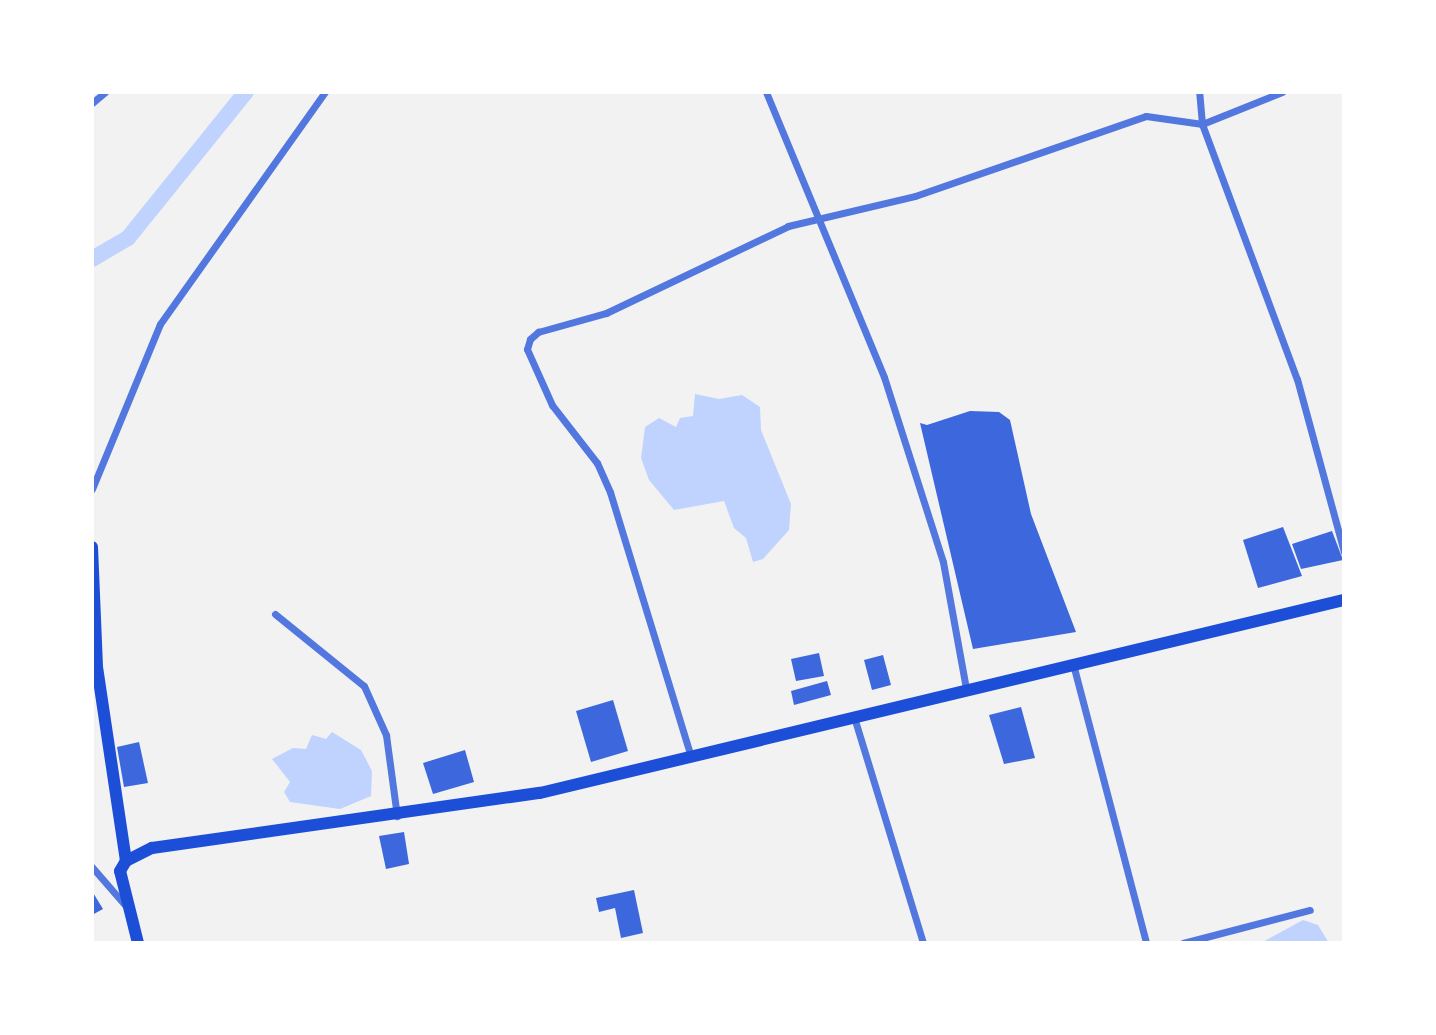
<!DOCTYPE html>
<html>
<head>
<meta charset="utf-8">
<style>
	body { margin:0 }
	#map { position:relative; width:1436px; height:1035px; overflow:hidden; background:#f2f2f2; font-family:Rubik,sans-serif }
	div>[style] { position:absolute }
	.water>* { inset:0; background:#bfd3fe }
	.canal>* { height:16px; margin:-8px; padding:0 8px; transform-origin:8px; border-radius:8px; background:#bfd3fe }
	.building>* { inset:0; background:#3d67dc }
	.minor>* { height:7px; margin:-3.5px; padding:0 3.5px; transform-origin:3.5px; border-radius:3.5px; background:#5277de }
	.trunk>* { height:12px; margin:-6px; padding:0 6px; transform-origin:6px; border-radius:6px; background:#1d4ed8 }
	span { translate:-50% -50%; white-space:nowrap; text-align:center; line-height:1.15; -webkit-text-stroke:8px #fff; paint-order:stroke }
	.frame { position:absolute; inset:0; border:94px solid #fff; pointer-events:none }
</style>
</head>
<body>
<div id="map">
	<div class="water">
		<div style="clip-path:polygon(695px 394px,719px 399px,742px 395px,760px 407px,761px 430px,791px 504px,789px 530px,763px 559px,753px 562px,746px 538px,734px 528px,724px 501px,674px 510px,649px 480px,641px 458px,645px 427px,659px 418px,676px 427px,680px 418px,693px 416px)"></div>
		<div style="clip-path:polygon(332px 732px,361px 750px,372px 771px,371px 796px,340px 809px,290px 802px,284px 792px,290px 782px,272px 759px,293px 748px,306px 749px,312px 735px,326px 739px)"></div>
		<div style="clip-path:polygon(1303px 920px,1318px 925px,1329px 943px,1261px 943px)"></div>
	</div>
	<div class="canal">
		<div style="left:92px;top:259px;width:42px;rotate:-30.3deg"></div>
		<div style="left:128px;top:238px;width:188px;rotate:-51.1deg"></div>
	</div>
	<div class="building">
		<div style="clip-path:polygon(970px 411px,999px 412px,1010px 420px,1031px 514px,1076px 632px,973px 649px,920px 423px,927px 425px)"></div>
		<div style="clip-path:polygon(1283px 527px,1302px 576px,1258px 588px,1243px 540px)"></div>
		<div style="clip-path:polygon(1332px 531px,1343px 560px,1301px 569px,1292px 544px)"></div>
		<div style="clip-path:polygon(819px 653px,824px 676px,796px 681px,791px 659px)"></div>
		<div style="clip-path:polygon(883px 655px,891px 685px,872px 690px,864px 660px)"></div>
		<div style="clip-path:polygon(827px 681px,831px 695px,794px 705px,791px 691px)"></div>
		<div style="clip-path:polygon(613px 700px,628px 751px,591px 762px,576px 711px)"></div>
		<div style="clip-path:polygon(1021px 707px,1035px 758px,1004px 764px,989px 715px)"></div>
		<div style="clip-path:polygon(139px 742px,148px 783px,124px 787px,117px 747px)"></div>
		<div style="clip-path:polygon(465px 750px,474px 782px,433px 794px,423px 763px)"></div>
		<div style="clip-path:polygon(404px 832px,409px 864px,386px 869px,379px 836px)"></div>
		<div style="clip-path:polygon(634px 890px,643px 933px,621px 938px,615px 908px,599px 912px,596px 898px)"></div>
		<div style="clip-path:polygon(92px 891px,103px 909px,92px 915px)"></div>
	</div>
	<div class="minor">
		<div style="left:766px;top:92px;width:308px;rotate:67.5deg"></div>
		<div style="left:884px;top:377px;width:194px;rotate:72.3deg"></div>
		<div style="left:943px;top:562px;width:129px;rotate:79.7deg"></div>
		<div style="left:1282px;top:92px;width:86px;rotate:158.2deg"></div>
		<div style="left:1202px;top:124px;width:272px;rotate:69.6deg"></div>
		<div style="left:1297px;top:379px;width:179px;rotate:74.8deg"></div>
		<div style="left:92px;top:103px;width:17px;rotate:-40deg"></div>
		<div style="left:92px;top:489px;width:178px;rotate:-67.6deg"></div>
		<div style="left:160px;top:324px;width:285px;rotate:-54.6deg"></div>
		<div style="left:275px;top:614px;width:114px;rotate:39deg"></div>
		<div style="left:364px;top:686px;width:54px;rotate:65.8deg"></div>
		<div style="left:386px;top:735px;width:82px;rotate:82.3deg"></div>
		<div style="left:1073px;top:664px;width:288px;rotate:75.3deg"></div>
		<div style="left:854px;top:717px;width:236px;rotate:73deg"></div>
		<div style="left:691px;top:757px;width:277px;rotate:-107deg"></div>
		<div style="left:610px;top:492px;width:32px;rotate:-114deg"></div>
		<div style="left:597px;top:463px;width:73px;rotate:-127.8deg"></div>
		<div style="left:552px;top:405px;width:61px;rotate:-114.1deg"></div>
		<div style="left:527px;top:349px;width:10px;rotate:-73deg"></div>
		<div style="left:530px;top:339px;width:11px;rotate:-41deg"></div>
		<div style="left:538px;top:332px;width:71px;rotate:-15.6deg"></div>
		<div style="left:606px;top:313px;width:202px;rotate:-25.5deg"></div>
		<div style="left:788px;top:226px;width:130px;rotate:-13.3deg"></div>
		<div style="left:915px;top:196px;width:244px;rotate:-19.1deg"></div>
		<div style="left:1146px;top:116px;width:57px;rotate:8.1deg"></div>
		<div style="left:1202px;top:124px;width:32px;rotate:-95deg"></div>
		<div style="left:92px;top:867px;width:50px;rotate:49deg"></div>
		<div style="left:1183px;top:943px;width:131px;rotate:-14.6deg"></div>
	</div>
	<div class="trunk">
		<div style="left:92px;top:547px;width:120px;rotate:87.6deg"></div>
		<div style="left:97px;top:667px;width:196px;rotate:81.5deg"></div>
		<div style="left:138px;top:943px;width:74px;rotate:-104deg"></div>
		<div style="left:120px;top:871px;width:12px;rotate:-59deg"></div>
		<div style="left:126px;top:861px;width:29px;rotate:-27deg"></div>
		<div style="left:152px;top:848px;width:392px;rotate:-8.1deg"></div>
		<div style="left:540px;top:793px;width:827px;rotate:-13.5deg"></div>
	</div>
	<div class="frame"></div>
</div>
</body>
</html>
